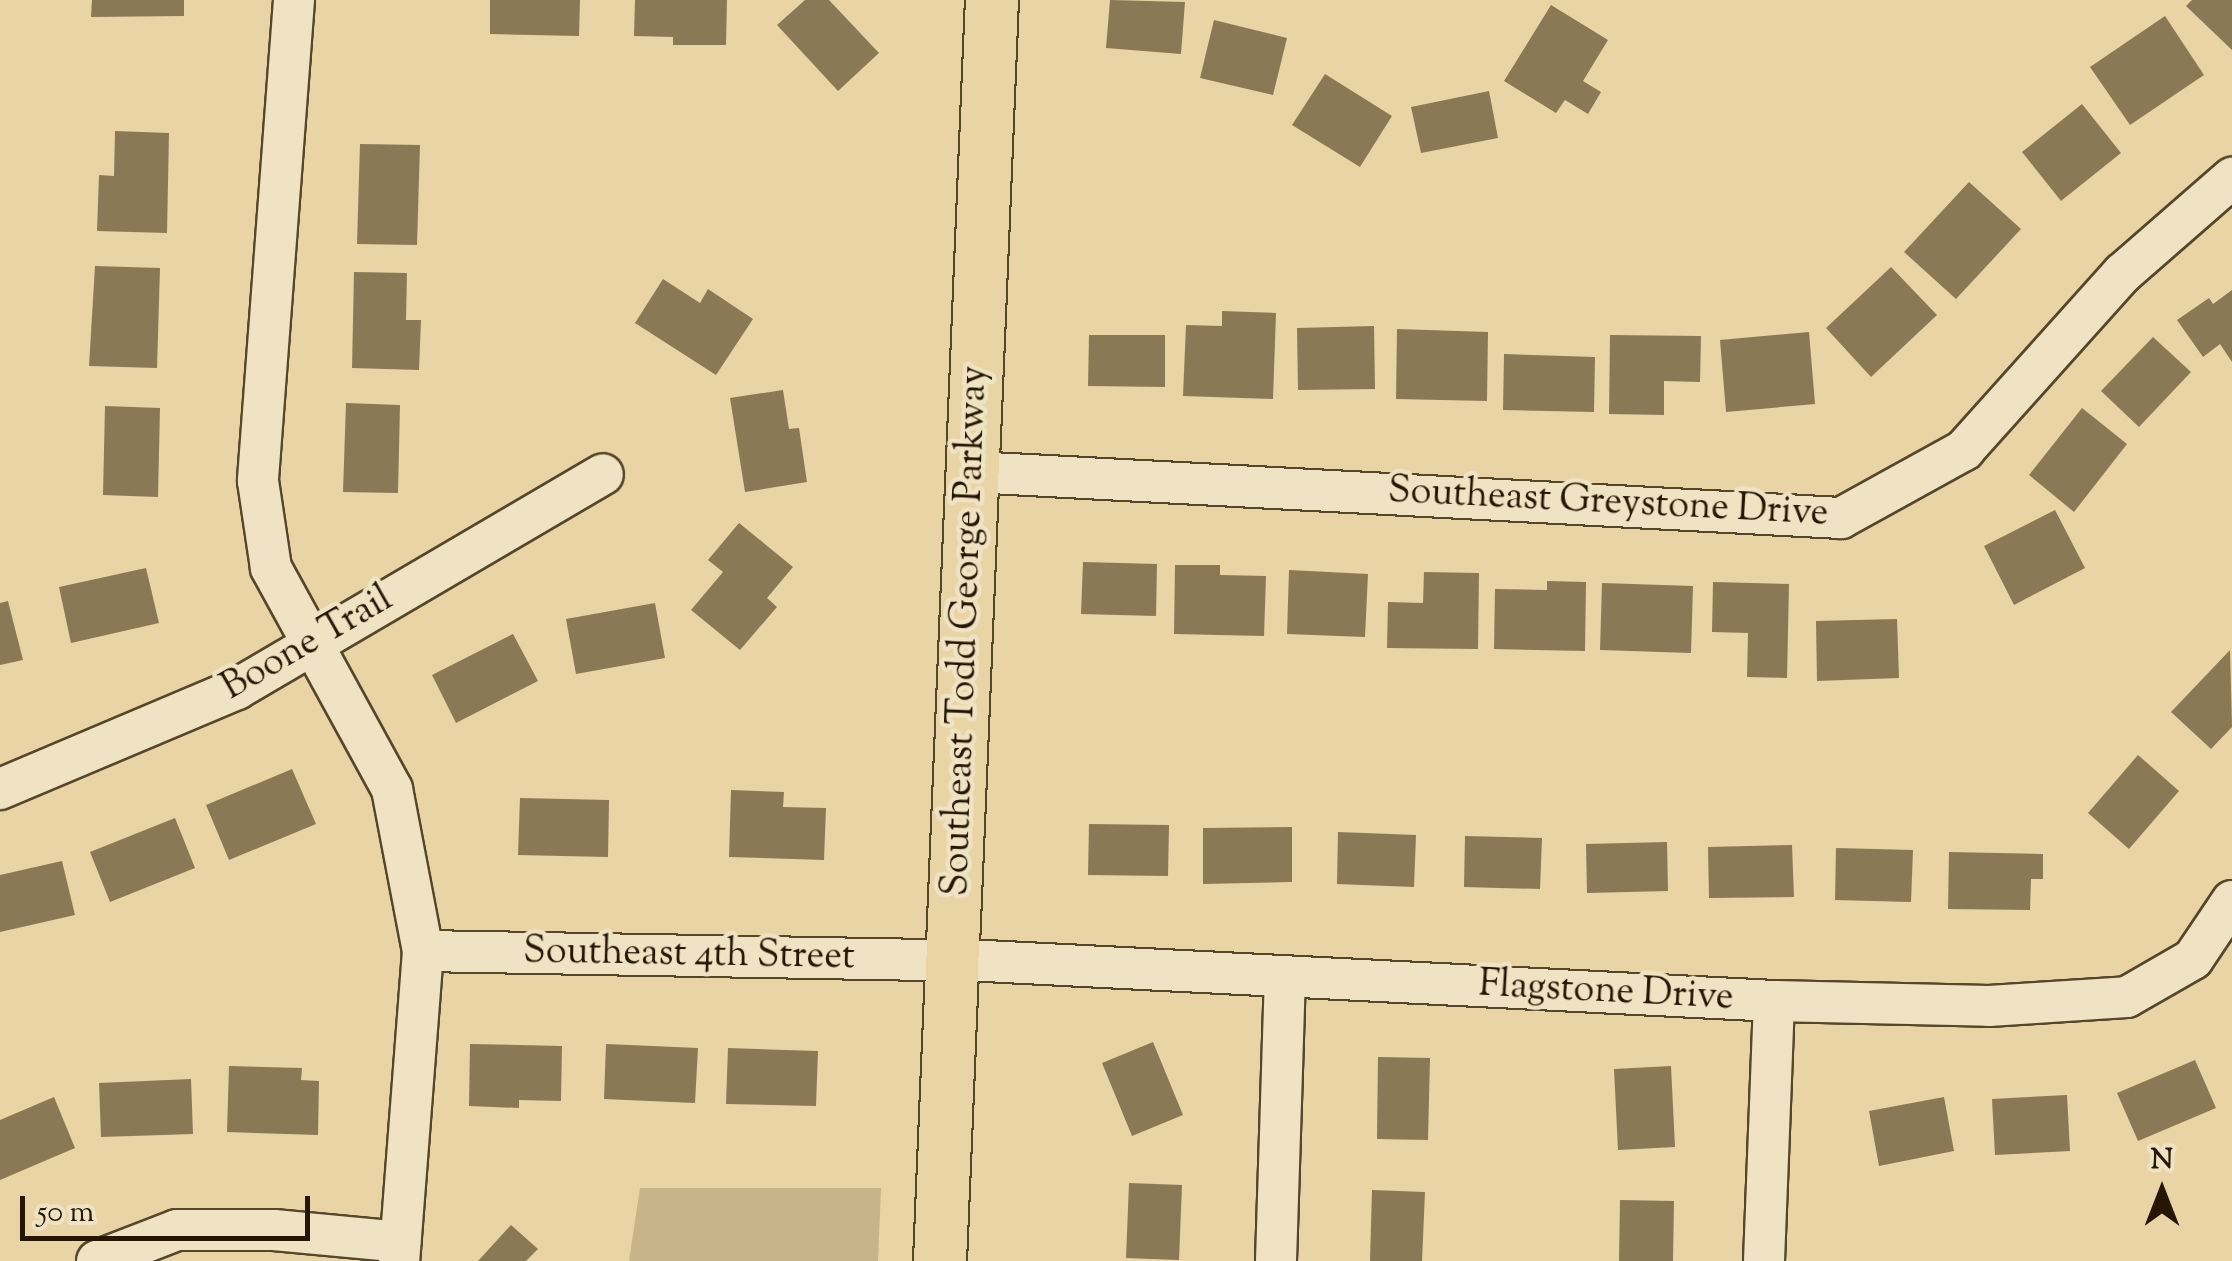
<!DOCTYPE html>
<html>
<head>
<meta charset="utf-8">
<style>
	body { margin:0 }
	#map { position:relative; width:2232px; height:1261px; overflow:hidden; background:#e8d4a5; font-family:"Sorts Mill Goudy",serif }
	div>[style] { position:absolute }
	.green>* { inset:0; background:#c7b489 }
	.building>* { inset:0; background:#8b7956 }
	.roads { filter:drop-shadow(2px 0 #56462a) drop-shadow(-2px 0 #56462a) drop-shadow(0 2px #56462a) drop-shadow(0 -2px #56462a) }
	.minor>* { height:40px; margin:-20px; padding:0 20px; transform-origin:20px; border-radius:20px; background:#f0e3c4 }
	.major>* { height:52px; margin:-26px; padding:0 26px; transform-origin:26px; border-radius:26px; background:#e8d4a5 }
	span { translate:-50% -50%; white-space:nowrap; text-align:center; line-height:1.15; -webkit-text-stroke:9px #f0e3c4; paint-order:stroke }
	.street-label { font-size:38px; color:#261601 }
	.north { position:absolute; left:2112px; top:1141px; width:100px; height:100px; -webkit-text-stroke:8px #f0e3c4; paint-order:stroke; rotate:0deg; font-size:28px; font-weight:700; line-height:40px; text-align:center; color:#261601 }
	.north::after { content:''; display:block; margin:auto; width:35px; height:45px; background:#261601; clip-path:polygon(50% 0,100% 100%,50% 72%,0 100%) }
	.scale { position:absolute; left:20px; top:1196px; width:290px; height:45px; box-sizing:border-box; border:5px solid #261601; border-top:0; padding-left:12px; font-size:30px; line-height:35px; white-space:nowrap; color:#261601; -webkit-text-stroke:8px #f0e3c4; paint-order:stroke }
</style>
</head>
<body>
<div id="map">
	<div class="green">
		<div style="clip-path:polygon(640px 1188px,881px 1188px,878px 1261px,629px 1261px)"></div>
	</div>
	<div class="building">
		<div style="clip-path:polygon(92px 0,184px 0,184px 16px,91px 17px)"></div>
		<div style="clip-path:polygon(490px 0,580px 0,579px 36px,490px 34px)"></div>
		<div style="clip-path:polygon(635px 0,727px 0,726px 45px,673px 45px,673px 37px,634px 36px)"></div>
		<div style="clip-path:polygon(805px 0,829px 0,879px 53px,838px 91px,777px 25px)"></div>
		<div style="clip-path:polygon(1110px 0,1185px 2px,1181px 54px,1106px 48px)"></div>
		<div style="clip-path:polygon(2192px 0,2232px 0,2232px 50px,2186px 6px)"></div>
		<div style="clip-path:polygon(1551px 5px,1608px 40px,1583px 81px,1601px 92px,1588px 114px,1565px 100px,1556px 113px,1504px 81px)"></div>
		<div style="clip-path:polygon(2165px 16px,2204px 75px,2130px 125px,2090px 67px)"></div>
		<div style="clip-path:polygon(1214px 20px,1287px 38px,1273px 95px,1200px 78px)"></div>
		<div style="clip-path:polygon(1325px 74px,1392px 116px,1360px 167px,1292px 125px)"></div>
		<div style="clip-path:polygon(1489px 91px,1498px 138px,1421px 153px,1411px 107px)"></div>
		<div style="clip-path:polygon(2082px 104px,2121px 153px,2061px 201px,2022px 152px)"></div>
		<div style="clip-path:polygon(115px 131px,169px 133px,167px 233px,97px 231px,99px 175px,114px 176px)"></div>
		<div style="clip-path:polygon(360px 144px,420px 145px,417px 245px,357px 244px)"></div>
		<div style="clip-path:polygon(1969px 182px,2021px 229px,1956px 299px,1904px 252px)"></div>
		<div style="clip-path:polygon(95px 266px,160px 268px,157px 368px,89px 366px)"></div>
		<div style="clip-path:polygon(1891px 267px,1937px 315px,1871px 377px,1826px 328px)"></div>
		<div style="clip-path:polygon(354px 272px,407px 273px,406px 320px,421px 320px,419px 370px,352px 368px)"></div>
		<div style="clip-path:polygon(663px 279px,700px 303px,708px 289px,753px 319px,716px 375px,635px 323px)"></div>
		<div style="clip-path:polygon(2232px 290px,2232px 362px,2220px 344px,2203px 357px,2177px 320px,2209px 298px,2213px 304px)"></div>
		<div style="clip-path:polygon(1222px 311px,1276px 313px,1273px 399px,1183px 396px,1186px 325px,1222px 326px)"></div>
		<div style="clip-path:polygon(1374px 326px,1375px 389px,1298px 390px,1297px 328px)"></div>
		<div style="clip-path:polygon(1397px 329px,1488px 332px,1487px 401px,1396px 399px)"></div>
		<div style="clip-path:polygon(1809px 332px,1815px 404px,1726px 412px,1720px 340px)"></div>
		<div style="clip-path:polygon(1089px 335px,1165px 335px,1165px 387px,1088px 386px)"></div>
		<div style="clip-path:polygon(1610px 335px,1701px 336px,1700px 382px,1664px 381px,1664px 415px,1609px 414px)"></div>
		<div style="clip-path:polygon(2153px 337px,2191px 372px,2139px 427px,2101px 391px)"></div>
		<div style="clip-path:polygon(1504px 354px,1595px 357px,1594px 412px,1503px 410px)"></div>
		<div style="clip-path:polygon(783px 390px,789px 429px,799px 428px,807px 482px,745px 492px,730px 398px)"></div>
		<div style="clip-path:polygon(346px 403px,400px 405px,398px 493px,343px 492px)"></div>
		<div style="clip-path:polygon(105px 406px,160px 408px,158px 497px,103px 495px)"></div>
		<div style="clip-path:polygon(2082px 408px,2127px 444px,2074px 512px,2029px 475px)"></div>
		<div style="clip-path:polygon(2055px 510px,2085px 568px,2014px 605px,1984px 546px)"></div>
		<div style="clip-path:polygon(739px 523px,793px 567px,767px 598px,777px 607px,740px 650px,691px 610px,723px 572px,708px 560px)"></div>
		<div style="clip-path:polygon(1083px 562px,1157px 564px,1156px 616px,1081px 614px)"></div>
		<div style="clip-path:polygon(1175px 565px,1220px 565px,1220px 575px,1266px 576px,1264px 636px,1174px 634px)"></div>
		<div style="clip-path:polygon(146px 568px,159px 623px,71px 643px,59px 587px)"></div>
		<div style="clip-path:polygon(1289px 570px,1368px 574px,1365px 637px,1287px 634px)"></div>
		<div style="clip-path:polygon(1424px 572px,1479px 573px,1478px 649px,1387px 648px,1388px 602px,1423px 603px)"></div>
		<div style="clip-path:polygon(1547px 581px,1586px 582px,1585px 651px,1494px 649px,1495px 589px,1547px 590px)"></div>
		<div style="clip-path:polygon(1713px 582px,1789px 584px,1787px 678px,1747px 677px,1748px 633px,1712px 632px)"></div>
		<div style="clip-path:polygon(1602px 583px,1693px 586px,1691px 653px,1600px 650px)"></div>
		<div style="clip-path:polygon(8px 601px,23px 660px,0 665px,0 603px)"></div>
		<div style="clip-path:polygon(655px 603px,665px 658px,576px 674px,566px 619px)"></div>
		<div style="clip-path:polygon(1897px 619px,1899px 678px,1817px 681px,1816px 621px)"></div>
		<div style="clip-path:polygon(513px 634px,538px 681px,456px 723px,432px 675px)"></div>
		<div style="clip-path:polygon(2230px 650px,2232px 727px,2211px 749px,2171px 712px)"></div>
		<div style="clip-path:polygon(2138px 755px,2179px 791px,2129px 849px,2088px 813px)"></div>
		<div style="clip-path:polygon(292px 769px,316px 824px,229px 860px,206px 805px)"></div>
		<div style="clip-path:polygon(731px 790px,784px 792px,783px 807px,826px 808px,824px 860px,729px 857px)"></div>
		<div style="clip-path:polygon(520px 798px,609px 800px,608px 857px,518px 855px)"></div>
		<div style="clip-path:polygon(175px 818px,195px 868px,110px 902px,90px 852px)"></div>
		<div style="clip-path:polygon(1089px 824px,1169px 825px,1168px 876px,1088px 875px)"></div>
		<div style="clip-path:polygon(1292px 827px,1292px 882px,1203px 884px,1203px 828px)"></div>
		<div style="clip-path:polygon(1338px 832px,1416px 835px,1414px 887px,1337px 884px)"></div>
		<div style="clip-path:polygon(1465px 836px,1542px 838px,1540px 889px,1464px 887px)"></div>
		<div style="clip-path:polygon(1667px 842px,1668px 891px,1587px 893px,1586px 844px)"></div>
		<div style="clip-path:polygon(1792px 845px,1794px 897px,1709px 898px,1708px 847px)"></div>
		<div style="clip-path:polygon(1836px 848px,1913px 850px,1911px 902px,1835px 900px)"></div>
		<div style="clip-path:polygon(1949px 852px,2043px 854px,2043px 879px,2031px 879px,2030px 910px,1948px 909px)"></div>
		<div style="clip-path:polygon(62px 861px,75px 915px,0 932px,0 875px)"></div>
		<div style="clip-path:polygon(1153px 1042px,1183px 1115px,1132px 1136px,1102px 1063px)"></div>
		<div style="clip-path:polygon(470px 1044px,562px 1046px,561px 1101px,519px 1100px,519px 1108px,469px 1106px)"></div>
		<div style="clip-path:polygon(606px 1044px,698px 1048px,695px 1103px,604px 1099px)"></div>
		<div style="clip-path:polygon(728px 1048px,818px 1051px,816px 1106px,726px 1104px)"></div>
		<div style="clip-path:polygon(1378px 1057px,1430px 1058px,1428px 1140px,1377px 1139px)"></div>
		<div style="clip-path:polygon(2195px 1060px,2216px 1108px,2138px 1141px,2117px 1093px)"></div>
		<div style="clip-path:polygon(229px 1066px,302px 1068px,301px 1080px,319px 1081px,318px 1135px,227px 1132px)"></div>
		<div style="clip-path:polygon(1671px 1066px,1675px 1147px,1618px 1150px,1614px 1069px)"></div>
		<div style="clip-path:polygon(191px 1079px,193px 1134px,101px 1137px,99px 1083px)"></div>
		<div style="clip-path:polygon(2067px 1095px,2070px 1151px,1995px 1155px,1992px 1099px)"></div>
		<div style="clip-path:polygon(54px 1097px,75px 1148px,0 1180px,0 1120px)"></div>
		<div style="clip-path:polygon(1944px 1097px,1954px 1151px,1879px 1166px,1869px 1111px)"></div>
		<div style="clip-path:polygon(1129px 1183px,1182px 1185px,1179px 1260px,1126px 1258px)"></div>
		<div style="clip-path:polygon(1372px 1190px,1425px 1192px,1422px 1261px,1370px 1261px)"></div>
		<div style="clip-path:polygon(1620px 1200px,1674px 1201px,1673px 1261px,1619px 1261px)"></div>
		<div style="clip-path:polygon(511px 1225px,538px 1249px,526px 1261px,478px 1261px)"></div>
	</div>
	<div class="roads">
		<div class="minor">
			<div style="left:294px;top:0;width:482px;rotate:94.3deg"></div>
			<div style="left:258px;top:481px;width:88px;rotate:81.5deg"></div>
			<div style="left:271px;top:568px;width:252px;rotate:61.3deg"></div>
			<div style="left:392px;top:789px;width:165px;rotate:79.2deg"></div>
			<div style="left:423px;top:951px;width:311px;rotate:94.4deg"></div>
			<div style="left:972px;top:472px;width:870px;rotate:3.03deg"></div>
			<div style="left:1841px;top:518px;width:141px;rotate:-28.9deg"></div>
			<div style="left:1964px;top:450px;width:238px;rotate:-48.1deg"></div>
			<div style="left:2123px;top:273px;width:145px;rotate:-41.1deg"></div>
			<div style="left:0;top:789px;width:257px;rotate:-22.9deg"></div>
			<div style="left:237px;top:689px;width:424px;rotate:-30.4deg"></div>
			<div style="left:423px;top:951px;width:562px;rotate:1.02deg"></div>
			<div style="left:985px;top:961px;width:790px;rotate:2.9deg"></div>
			<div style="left:1774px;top:1001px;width:215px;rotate:1.3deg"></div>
			<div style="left:1989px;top:1006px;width:138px;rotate:-3.7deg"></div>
			<div style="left:2127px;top:997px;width:76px;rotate:-29.9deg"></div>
			<div style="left:2193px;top:959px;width:70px;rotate:-56.1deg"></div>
			<div style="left:97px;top:1261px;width:86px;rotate:-21.2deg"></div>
			<div style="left:177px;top:1230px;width:97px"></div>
			<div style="left:274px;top:1230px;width:127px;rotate:5.4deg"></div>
			<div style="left:1276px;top:1261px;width:284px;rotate:-88.2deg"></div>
			<div style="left:1764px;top:1261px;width:260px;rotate:-87.8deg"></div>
		</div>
		<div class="major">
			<div style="left:940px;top:1261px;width:1262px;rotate:-87.64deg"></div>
		</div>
	</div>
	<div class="street-label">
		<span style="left:1608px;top:504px;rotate:3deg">Southeast Greystone Drive</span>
		<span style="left:967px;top:631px;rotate:-88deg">Southeast Todd George Parkway</span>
		<span style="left:308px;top:645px;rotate:-30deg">Boone Trail</span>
		<span style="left:689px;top:956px;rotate:1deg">Southeast 4th Street</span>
		<span style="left:1606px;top:993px;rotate:3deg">Flagstone Drive</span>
	</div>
	<div class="north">N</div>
	<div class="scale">50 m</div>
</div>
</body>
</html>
